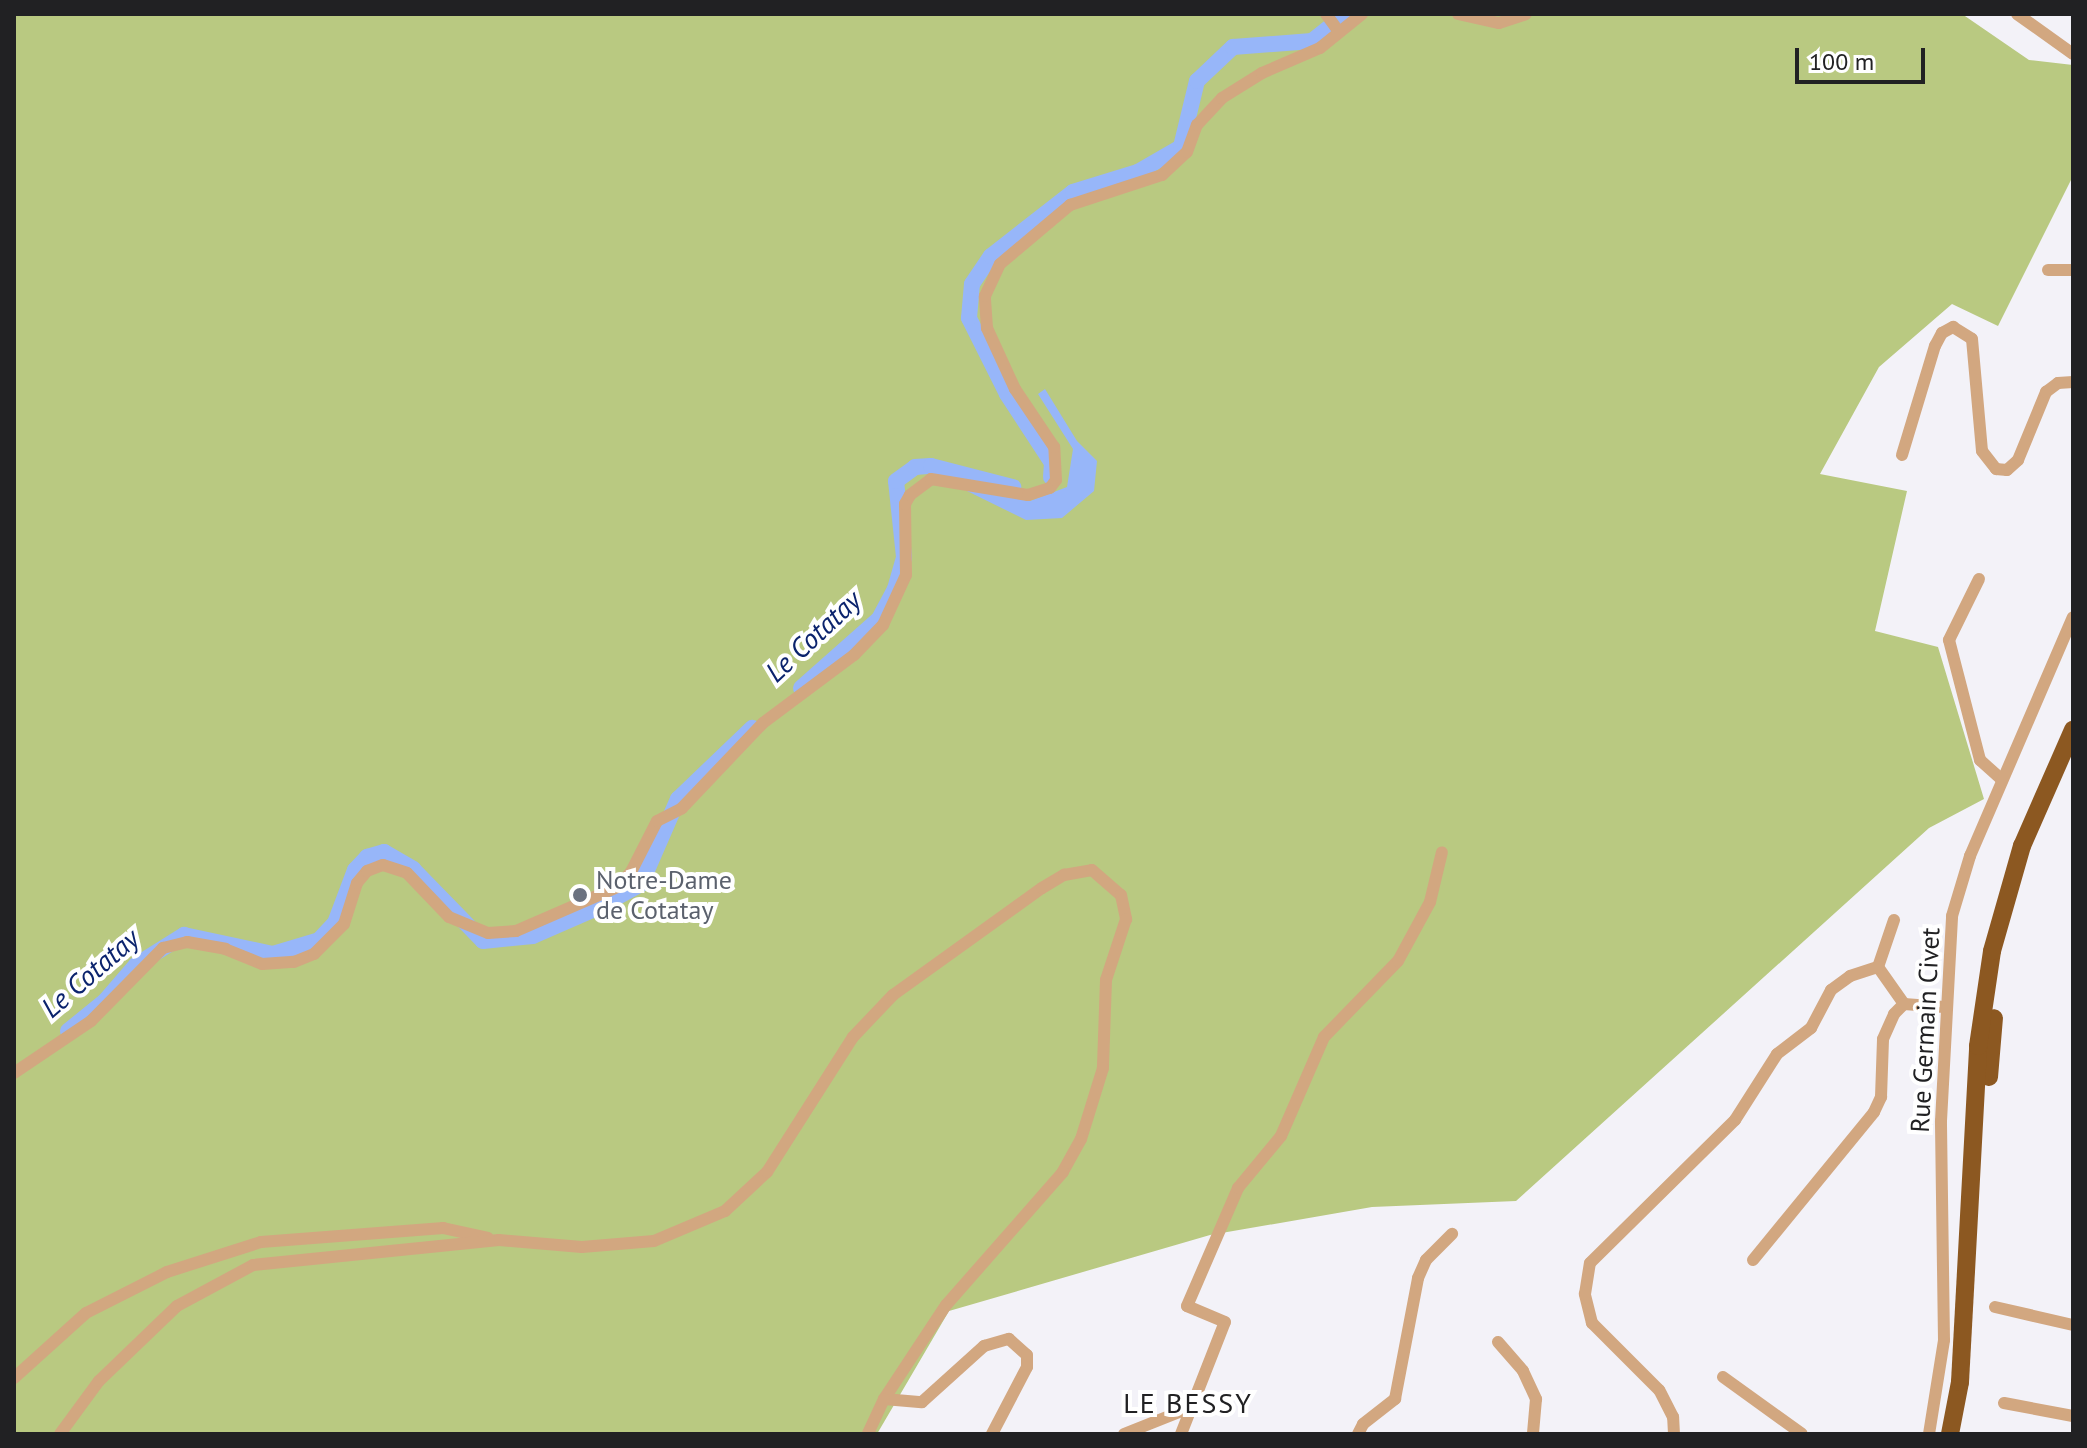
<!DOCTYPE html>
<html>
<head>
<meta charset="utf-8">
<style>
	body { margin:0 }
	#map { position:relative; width:2087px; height:1448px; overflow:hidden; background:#f3f2f8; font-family:"PT Sans",sans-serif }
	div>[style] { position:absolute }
	.green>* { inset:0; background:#b9c981 }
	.water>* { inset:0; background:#97b6f9 }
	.river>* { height:16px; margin:-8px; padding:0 8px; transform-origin:8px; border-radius:8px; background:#97b6f9 }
	.minor>* { height:12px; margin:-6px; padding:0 6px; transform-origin:6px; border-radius:6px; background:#d2a780 }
	.highway>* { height:18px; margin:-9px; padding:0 9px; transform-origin:9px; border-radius:9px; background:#8c5821 }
	.dots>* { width:22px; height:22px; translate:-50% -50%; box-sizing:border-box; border:4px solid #fff; border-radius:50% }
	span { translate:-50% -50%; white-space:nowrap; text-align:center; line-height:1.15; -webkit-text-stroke:8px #fff; paint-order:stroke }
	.worship-label { font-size:26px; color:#5b616d }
	.left { translate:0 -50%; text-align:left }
	.street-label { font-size:26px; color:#212123 }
	.water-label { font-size:28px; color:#0b236d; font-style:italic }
	.neighbourhood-label { font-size:28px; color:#212123; letter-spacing:2px }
	.frame { position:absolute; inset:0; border:16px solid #212123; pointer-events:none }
	.scale { position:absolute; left:1795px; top:48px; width:130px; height:36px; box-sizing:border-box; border:4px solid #212123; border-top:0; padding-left:10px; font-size:24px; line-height:28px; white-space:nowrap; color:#212123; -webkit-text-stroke:6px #fff; paint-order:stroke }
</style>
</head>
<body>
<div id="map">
	<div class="green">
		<div style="clip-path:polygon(14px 14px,1962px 14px,2029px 60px,2073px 65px,2073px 176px,1998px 326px,1952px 304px,1879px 367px,1820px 474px,1907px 491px,1875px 631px,1938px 647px,1984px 799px,1929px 828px,1516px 1201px,1372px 1207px,1210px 1235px,949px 1311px,877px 1434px,14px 1434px)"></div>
	</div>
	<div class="water">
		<div style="clip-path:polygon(1045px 389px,1077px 441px,1097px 461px,1094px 491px,1062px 518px,1026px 520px,963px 489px,1030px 501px,1067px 487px,1073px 449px,1038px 394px)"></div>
	</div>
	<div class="river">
		<div style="left:1051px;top:477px;width:14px;rotate:-86deg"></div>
		<div style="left:1052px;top:463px;width:82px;rotate:-123.1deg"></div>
		<div style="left:1007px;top:394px;width:85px;rotate:-116.6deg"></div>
		<div style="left:969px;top:318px;width:34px;rotate:-85deg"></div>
		<div style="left:972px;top:284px;width:34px;rotate:-56deg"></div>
		<div style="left:991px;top:256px;width:104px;rotate:-38deg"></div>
		<div style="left:1073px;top:192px;width:68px;rotate:-17.1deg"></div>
		<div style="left:1138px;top:172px;width:50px;rotate:-30.2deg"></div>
		<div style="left:1181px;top:147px;width:68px;rotate:-76.4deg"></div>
		<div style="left:1197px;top:81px;width:50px;rotate:-43.4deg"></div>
		<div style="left:1233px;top:47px;width:79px;rotate:-4.3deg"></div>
		<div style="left:1312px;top:41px;width:43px;rotate:-38.5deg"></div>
		<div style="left:801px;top:688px;width:104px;rotate:-41.5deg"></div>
		<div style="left:879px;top:619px;width:34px;rotate:-62deg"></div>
		<div style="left:895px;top:589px;width:33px;rotate:-74deg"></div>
		<div style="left:904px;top:557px;width:76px;rotate:-96deg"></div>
		<div style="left:896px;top:481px;width:24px;rotate:-36deg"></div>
		<div style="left:915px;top:467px;width:16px;rotate:-4deg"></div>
		<div style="left:931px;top:466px;width:85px;rotate:14.4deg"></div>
		<div style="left:68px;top:1031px;width:48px;rotate:-39deg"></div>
		<div style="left:105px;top:1001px;width:48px;rotate:-49.3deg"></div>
		<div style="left:136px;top:965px;width:57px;rotate:-32deg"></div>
		<div style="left:184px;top:935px;width:91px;rotate:12.1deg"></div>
		<div style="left:273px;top:954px;width:48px;rotate:-16.9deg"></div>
		<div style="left:319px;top:940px;width:23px;rotate:-47deg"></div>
		<div style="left:335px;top:923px;width:57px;rotate:-69.3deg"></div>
		<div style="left:355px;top:870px;width:18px;rotate:-47deg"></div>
		<div style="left:367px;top:857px;width:18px;rotate:-16deg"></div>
		<div style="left:384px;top:852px;width:34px;rotate:30deg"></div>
		<div style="left:413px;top:869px;width:100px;rotate:45.8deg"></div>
		<div style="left:483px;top:941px;width:50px;rotate:-5.7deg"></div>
		<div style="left:533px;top:936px;width:72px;rotate:-23.7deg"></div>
		<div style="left:599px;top:907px;width:48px;rotate:-28.7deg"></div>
		<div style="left:641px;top:884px;width:93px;rotate:-66.5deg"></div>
		<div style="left:678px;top:799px;width:103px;rotate:-43.8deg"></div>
	</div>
	<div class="minor">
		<div style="left:1326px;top:14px;width:22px;rotate:54deg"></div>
		<div style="left:1458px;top:14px;width:42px;rotate:12.4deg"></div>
		<div style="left:1499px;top:23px;width:28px;rotate:-18deg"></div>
		<div style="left:2017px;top:14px;width:69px;rotate:35.5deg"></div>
		<div style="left:2048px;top:270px;width:25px"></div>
		<div style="left:1902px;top:455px;width:114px;rotate:-73.2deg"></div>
		<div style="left:1935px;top:346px;width:15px;rotate:-62deg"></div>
		<div style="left:1942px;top:333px;width:13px;rotate:-29deg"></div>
		<div style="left:1953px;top:327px;width:22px;rotate:32deg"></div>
		<div style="left:1972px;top:339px;width:112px;rotate:84.9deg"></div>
		<div style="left:1982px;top:451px;width:23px;rotate:52deg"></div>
		<div style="left:1996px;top:469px;width:11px;rotate:5deg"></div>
		<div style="left:2007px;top:470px;width:15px;rotate:-42deg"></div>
		<div style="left:2018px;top:460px;width:74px;rotate:-67.6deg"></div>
		<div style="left:2046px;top:392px;width:15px;rotate:-37deg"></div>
		<div style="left:2058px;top:383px;width:15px;rotate:-4deg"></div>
		<div style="left:1979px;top:579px;width:68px;rotate:116.2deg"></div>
		<div style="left:1949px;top:640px;width:124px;rotate:75.5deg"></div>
		<div style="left:1980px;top:760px;width:30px;rotate:42deg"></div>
		<div style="left:1894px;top:920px;width:50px;rotate:108.8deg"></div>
		<div style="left:1878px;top:967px;width:45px;rotate:54.9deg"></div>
		<div style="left:14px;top:1073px;width:93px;rotate:-34deg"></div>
		<div style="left:91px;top:1021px;width:103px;rotate:-45.4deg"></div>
		<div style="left:163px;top:948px;width:25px;rotate:-14deg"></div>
		<div style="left:187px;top:942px;width:39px;rotate:10deg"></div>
		<div style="left:225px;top:949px;width:40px;rotate:22deg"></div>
		<div style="left:262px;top:964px;width:32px;rotate:-4deg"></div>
		<div style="left:294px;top:962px;width:22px;rotate:-22deg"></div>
		<div style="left:314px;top:954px;width:42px;rotate:-45deg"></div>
		<div style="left:344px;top:924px;width:43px;rotate:-72.4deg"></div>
		<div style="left:357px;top:883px;width:16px;rotate:-50deg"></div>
		<div style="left:367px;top:871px;width:17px;rotate:-21deg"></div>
		<div style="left:383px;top:865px;width:25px;rotate:18deg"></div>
		<div style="left:407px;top:873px;width:61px;rotate:46.3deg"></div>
		<div style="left:449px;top:917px;width:42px;rotate:22.3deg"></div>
		<div style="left:488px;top:933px;width:28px;rotate:-4deg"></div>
		<div style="left:516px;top:931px;width:110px;rotate:-23.5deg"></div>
		<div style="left:617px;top:887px;width:21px;rotate:-47deg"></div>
		<div style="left:631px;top:872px;width:57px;rotate:-63deg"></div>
		<div style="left:657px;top:821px;width:28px;rotate:-27deg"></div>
		<div style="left:682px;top:808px;width:117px;rotate:-46.4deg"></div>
		<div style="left:763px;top:723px;width:114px;rotate:-36.8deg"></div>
		<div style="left:854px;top:655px;width:42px;rotate:-46deg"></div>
		<div style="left:883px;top:625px;width:55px;rotate:-65.3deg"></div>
		<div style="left:906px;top:575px;width:71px;rotate:-90.8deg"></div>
		<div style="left:905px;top:504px;width:10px;rotate:-61deg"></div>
		<div style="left:910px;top:495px;width:26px;rotate:-37deg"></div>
		<div style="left:931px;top:479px;width:98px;rotate:9.4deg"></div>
		<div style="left:1028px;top:495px;width:23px;rotate:-18deg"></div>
		<div style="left:1050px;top:488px;width:10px;rotate:-53deg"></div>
		<div style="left:1056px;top:480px;width:33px;rotate:-93deg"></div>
		<div style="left:1054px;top:447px;width:70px;rotate:-123.9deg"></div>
		<div style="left:1015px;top:389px;width:67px;rotate:-114.7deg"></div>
		<div style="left:987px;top:328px;width:32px;rotate:-94deg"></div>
		<div style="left:985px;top:296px;width:35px;rotate:-65deg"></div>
		<div style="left:1000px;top:264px;width:92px;rotate:-40.1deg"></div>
		<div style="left:1070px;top:205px;width:97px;rotate:-18.1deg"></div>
		<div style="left:1162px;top:175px;width:34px;rotate:-43deg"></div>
		<div style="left:1187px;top:152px;width:29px;rotate:-70deg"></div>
		<div style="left:1197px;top:125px;width:37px;rotate:-47deg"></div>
		<div style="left:1222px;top:98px;width:47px;rotate:-32deg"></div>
		<div style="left:1262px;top:73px;width:63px;rotate:-23.3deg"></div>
		<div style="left:1320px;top:48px;width:54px;rotate:-39deg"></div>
		<div style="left:1753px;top:1260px;width:191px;rotate:-50.7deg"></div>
		<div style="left:1874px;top:1112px;width:17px;rotate:-65deg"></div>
		<div style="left:1881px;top:1097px;width:58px;rotate:-88deg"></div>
		<div style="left:1883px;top:1039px;width:27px;rotate:-66deg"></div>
		<div style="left:1894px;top:1014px;width:14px;rotate:-45deg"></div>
		<div style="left:1904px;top:1004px;width:40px;rotate:4.3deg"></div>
		<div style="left:1995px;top:1307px;width:80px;rotate:13deg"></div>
		<div style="left:1498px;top:1342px;width:38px;rotate:49deg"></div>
		<div style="left:1523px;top:1371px;width:31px;rotate:65deg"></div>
		<div style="left:1536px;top:1399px;width:35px;rotate:95deg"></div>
		<div style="left:1723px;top:1377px;width:97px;rotate:35.8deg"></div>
		<div style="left:14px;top:1378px;width:97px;rotate:-42.1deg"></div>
		<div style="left:86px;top:1313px;width:91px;rotate:-26.8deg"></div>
		<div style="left:167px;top:1272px;width:99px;rotate:-17.7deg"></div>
		<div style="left:261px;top:1242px;width:183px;rotate:-4.4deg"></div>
		<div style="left:443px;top:1228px;width:46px;rotate:12.5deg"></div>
		<div style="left:884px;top:1399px;width:38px;rotate:5deg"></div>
		<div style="left:922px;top:1402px;width:84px;rotate:-42.1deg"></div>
		<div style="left:984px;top:1346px;width:26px;rotate:-16deg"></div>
		<div style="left:1009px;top:1339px;width:24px;rotate:42deg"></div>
		<div style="left:1027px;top:1355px;width:12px;rotate:90deg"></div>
		<div style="left:1027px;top:1367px;width:76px;rotate:117.6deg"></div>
		<div style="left:2004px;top:1403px;width:70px;rotate:10.7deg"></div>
		<div style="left:60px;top:1434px;width:66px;rotate:-53.7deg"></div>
		<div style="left:99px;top:1381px;width:108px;rotate:-43.9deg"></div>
		<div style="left:177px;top:1306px;width:86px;rotate:-28.3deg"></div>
		<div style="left:253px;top:1265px;width:247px;rotate:-5.8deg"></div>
		<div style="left:499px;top:1240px;width:83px;rotate:4.8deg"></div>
		<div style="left:582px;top:1247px;width:72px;rotate:-4.8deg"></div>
		<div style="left:654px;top:1241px;width:77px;rotate:-22.9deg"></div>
		<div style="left:725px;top:1211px;width:57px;rotate:-42.9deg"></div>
		<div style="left:767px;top:1172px;width:160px;rotate:-57.5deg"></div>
		<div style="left:853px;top:1037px;width:58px;rotate:-46.4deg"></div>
		<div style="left:893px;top:995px;width:183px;rotate:-35.7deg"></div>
		<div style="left:1042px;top:888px;width:26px;rotate:-31deg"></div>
		<div style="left:1064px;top:875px;width:28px;rotate:-10deg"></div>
		<div style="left:1092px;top:870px;width:38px;rotate:41deg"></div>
		<div style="left:1121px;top:895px;width:25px;rotate:78deg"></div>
		<div style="left:1126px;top:919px;width:64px;rotate:108.2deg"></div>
		<div style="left:1106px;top:980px;width:88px;rotate:92deg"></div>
		<div style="left:1103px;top:1068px;width:74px;rotate:107.2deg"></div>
		<div style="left:1081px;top:1139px;width:38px;rotate:119deg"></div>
		<div style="left:1063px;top:1172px;width:177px;rotate:131.3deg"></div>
		<div style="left:946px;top:1305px;width:113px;rotate:123.4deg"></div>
		<div style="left:884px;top:1399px;width:38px;rotate:115deg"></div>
		<div style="left:1124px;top:1434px;width:73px;rotate:-21.7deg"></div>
		<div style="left:1181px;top:1434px;width:120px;rotate:-68.6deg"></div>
		<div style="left:1225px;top:1322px;width:41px;rotate:-157.2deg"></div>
		<div style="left:1187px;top:1306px;width:129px;rotate:-66.6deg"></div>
		<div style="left:1238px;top:1188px;width:67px;rotate:-50.4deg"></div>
		<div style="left:1281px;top:1136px;width:108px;rotate:-66.5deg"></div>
		<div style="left:1324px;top:1037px;width:106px;rotate:-45.8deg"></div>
		<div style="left:1398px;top:961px;width:67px;rotate:-61.5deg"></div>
		<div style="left:1430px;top:902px;width:51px;rotate:-76.5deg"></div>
		<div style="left:1358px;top:1434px;width:11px;rotate:-63deg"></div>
		<div style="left:1363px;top:1424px;width:41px;rotate:-38deg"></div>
		<div style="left:1395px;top:1399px;width:123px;rotate:-79.2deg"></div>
		<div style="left:1418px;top:1278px;width:20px;rotate:-66deg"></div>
		<div style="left:1426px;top:1260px;width:37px;rotate:-45deg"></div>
		<div style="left:1674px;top:1434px;width:17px;rotate:-93deg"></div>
		<div style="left:1673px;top:1417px;width:30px;rotate:-117deg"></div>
		<div style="left:1659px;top:1390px;width:95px;rotate:-135deg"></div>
		<div style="left:1592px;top:1323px;width:30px;rotate:-104deg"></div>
		<div style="left:1585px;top:1294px;width:31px;rotate:-81deg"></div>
		<div style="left:1590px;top:1263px;width:204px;rotate:-44.6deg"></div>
		<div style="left:1735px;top:1120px;width:78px;rotate:-57.5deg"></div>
		<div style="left:1777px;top:1054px;width:43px;rotate:-37.4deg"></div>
		<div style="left:1811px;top:1028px;width:43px;rotate:-62.2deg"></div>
		<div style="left:1831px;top:990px;width:24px;rotate:-36deg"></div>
		<div style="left:1850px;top:976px;width:29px;rotate:-18deg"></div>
		<div style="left:1929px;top:1434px;width:95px;rotate:-80.9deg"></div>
		<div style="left:1944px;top:1340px;width:219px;rotate:-90.8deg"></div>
		<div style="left:1941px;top:1121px;width:205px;rotate:-86.9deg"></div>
		<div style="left:1952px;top:916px;width:63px;rotate:-73.3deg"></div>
		<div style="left:1970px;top:856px;width:260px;rotate:-66.7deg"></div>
	</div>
	<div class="highway">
		<div style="left:1989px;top:1077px;width:59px;rotate:-85.2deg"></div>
		<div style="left:1950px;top:1434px;width:53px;rotate:-79.1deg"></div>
		<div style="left:1960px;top:1382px;width:336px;rotate:-86.9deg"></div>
		<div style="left:1978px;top:1046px;width:96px;rotate:-81.6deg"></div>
		<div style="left:1992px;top:951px;width:109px;rotate:-74.1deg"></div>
		<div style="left:2022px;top:846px;width:127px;rotate:-66.3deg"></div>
	</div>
	<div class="dots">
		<div style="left:580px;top:895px;background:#6b7280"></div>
	</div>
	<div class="worship-label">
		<span class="left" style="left:596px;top:895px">Notre-Dame<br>de Cotatay</span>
	</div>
	<div class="street-label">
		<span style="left:1925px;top:1030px;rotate:-87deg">Rue Germain Civet</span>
	</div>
	<div class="water-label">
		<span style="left:813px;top:636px;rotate:-43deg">Le Cotatay</span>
		<span style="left:90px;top:973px;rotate:-41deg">Le Cotatay</span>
	</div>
	<div class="neighbourhood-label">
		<span style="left:1188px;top:1403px">LE BESSY</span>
	</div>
	<div class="frame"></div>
	<div class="scale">100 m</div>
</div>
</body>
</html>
